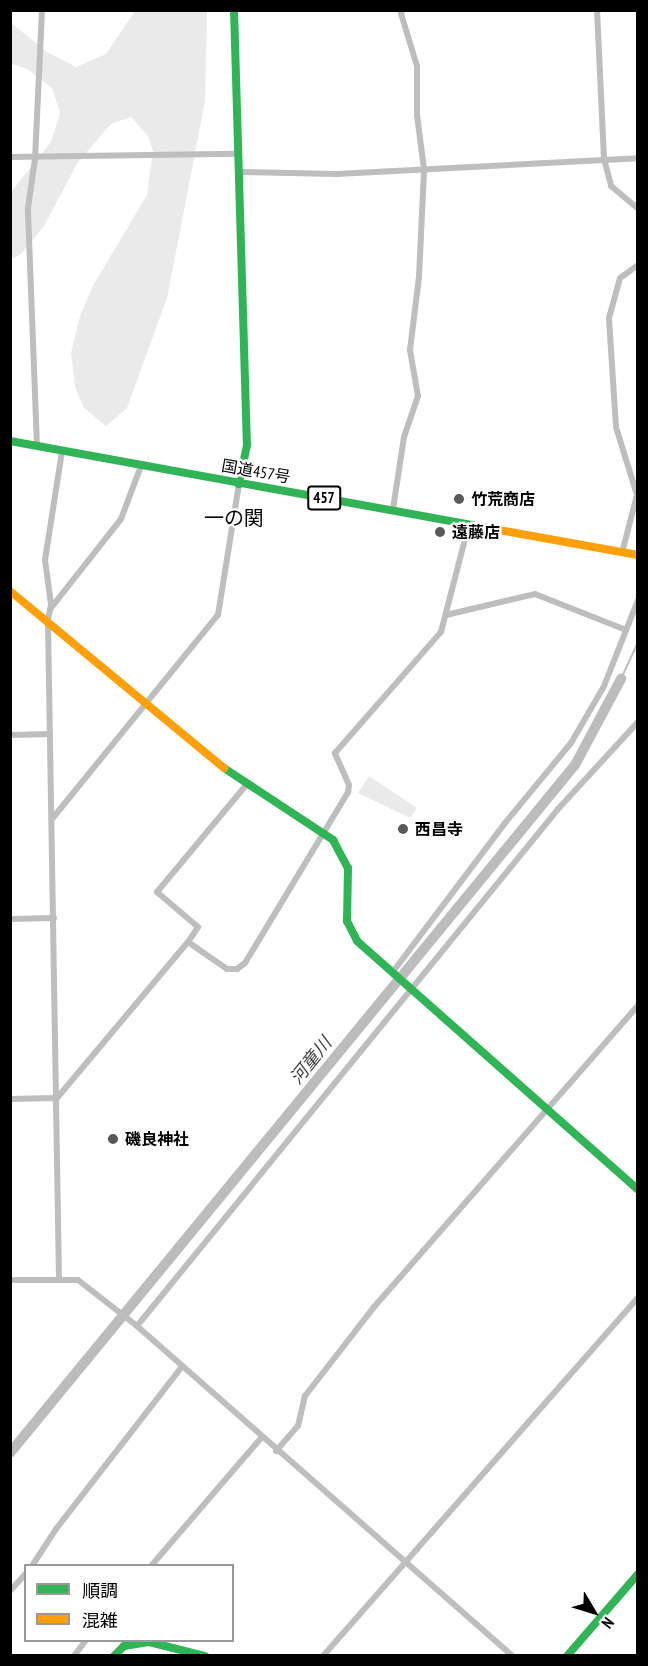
<!DOCTYPE html>
<html>
<head>
<meta charset="utf-8">
<style>
	body { margin:0 }
	#map { position:relative; width:648px; height:1666px; overflow:hidden; background:#fff; font-family:"PT Sans Narrow","Noto Sans JP",sans-serif }
	div>[style] { position:absolute }
	.green>* { inset:0; background:#eaeaea }
	.stream>* { height:1.5px; margin:-0.75px; padding:0 0.75px; transform-origin:0.75px; border-radius:0.75px; background:#bcbcbc }
	.river>* { height:10px; margin:-5px; padding:0 5px; transform-origin:5px; border-radius:5px; background:#bcbcbc }
	.street>* { height:6px; margin:-3px; padding:0 3px; transform-origin:3px; border-radius:3px; background:#bebebe }
	.fast>* { height:8px; margin:-4px; padding:0 4px; transform-origin:4px; border-radius:4px; background:#30b455 }
	.slow>* { height:8px; margin:-4px; padding:0 4px; transform-origin:4px; border-radius:4px; background:#ff9f0a }
	.dots>* { width:16px; height:16px; translate:-50% -50%; box-sizing:border-box; border:3px solid #fff; border-radius:50% }
	span { translate:-50% -50%; white-space:nowrap; text-align:center; line-height:1.15; -webkit-text-stroke:4.5px #fff; paint-order:stroke }
	.shield-label span { padding:2px 4px; background:#fff; border:2px solid; border-radius:4px; -webkit-text-stroke-width:0 }
	.shield-label { font-size:15px; color:#000; font-weight:700 }
	.street-label { font-size:16px; color:#000 }
	.poi-label { font-size:16px; color:#000; font-weight:700 }
	.left { translate:0 -50%; text-align:left }
	.water-label { font-size:18px; color:#414141; font-style:italic }
	.quarter-label { font-size:20px; color:#000 }
	.frame { position:absolute; inset:0; border:12px solid #000; pointer-events:none }
	.legend { position:absolute; left:24px; top:1564px; width:210px; height:78px; box-sizing:border-box; background:#fff; border:2px solid #999; margin:0; padding:8px 10px; list-style:none; font-size:18px; color:#000 }
	.legend li { display:flex; align-items:center; gap:12px; height:30px }
	.legend b { width:30px; border:2px solid #999 }
	.north { position:absolute; left:564px; top:1582px; width:60px; height:60px; -webkit-text-stroke:4px #fff; paint-order:stroke; rotate:128deg; font-size:16px; font-weight:700; line-height:24px; text-align:center; color:#000 }
	.north::after { content:''; display:block; margin:auto; width:21px; height:27px; background:#000; clip-path:polygon(50% 0,100% 100%,50% 72%,0 100%) }
</style>
</head>
<body>
<div id="map">
	<div class="green">
		<div style="clip-path:polygon(135px 11px,207px 11px,205px 102px,167px 298px,127px 408px,106px 426px,84px 408px,75px 387px,71px 353px,80px 316px,94px 284px,147px 195px,153px 151px,148px 136px,131px 117px,111px 124px,78px 162px,44px 226px,20px 255px,11px 259px,11px 192px,51px 142px,60px 113px,52px 88px,27px 69px,11px 64px,10px 22px,47px 52px,76px 67px,106px 54px)"></div>
		<div style="clip-path:polygon(369px 776px,417px 808px,410px 818px,358px 793px)"></div>
	</div>
	<div class="stream">
		<div style="left:621px;top:679px;width:40px;rotate:-65deg"></div>
	</div>
	<div class="river">
		<div style="left:10px;top:1453px;width:890px;rotate:-50.61deg"></div>
		<div style="left:575px;top:765px;width:98px;rotate:-61.9deg"></div>
	</div>
	<div class="street">
		<div style="left:597px;top:10px;width:149px;rotate:87.3deg"></div>
		<div style="left:604px;top:159px;width:28px;rotate:75deg"></div>
		<div style="left:611px;top:186px;width:35px;rotate:40deg"></div>
		<div style="left:10px;top:157px;width:227px;rotate:-0.8deg"></div>
		<div style="left:239px;top:172px;width:98px;rotate:1.2deg"></div>
		<div style="left:337px;top:174px;width:301px;rotate:-3deg"></div>
		<div style="left:37px;top:446px;width:238px;rotate:-92.2deg"></div>
		<div style="left:28px;top:208px;width:49px;rotate:-81.9deg"></div>
		<div style="left:35px;top:159px;width:149px;rotate:-87.3deg"></div>
		<div style="left:393px;top:509px;width:73px;rotate:-81.3deg"></div>
		<div style="left:404px;top:437px;width:43px;rotate:-71.1deg"></div>
		<div style="left:418px;top:396px;width:47px;rotate:-99.9deg"></div>
		<div style="left:410px;top:350px;width:74px;rotate:-83deg"></div>
		<div style="left:419px;top:277px;width:108px;rotate:-87.3deg"></div>
		<div style="left:424px;top:169px;width:54px;rotate:-97.4deg"></div>
		<div style="left:417px;top:115px;width:49px;rotate:-90deg"></div>
		<div style="left:417px;top:66px;width:59px;rotate:-106.9deg"></div>
		<div style="left:622px;top:553px;width:60px;rotate:-75.5deg"></div>
		<div style="left:637px;top:495px;width:71px;rotate:-107.2deg"></div>
		<div style="left:616px;top:427px;width:109px;rotate:-93.7deg"></div>
		<div style="left:609px;top:318px;width:41px;rotate:-74.6deg"></div>
		<div style="left:620px;top:278px;width:22px;rotate:-36deg"></div>
		<div style="left:51px;top:608px;width:113px;rotate:-51.8deg"></div>
		<div style="left:121px;top:519px;width:57px;rotate:-69.3deg"></div>
		<div style="left:446px;top:615px;width:91px;rotate:-13.3deg"></div>
		<div style="left:535px;top:594px;width:98px;rotate:21.6deg"></div>
		<div style="left:10px;top:735px;width:40px;rotate:-1.4deg"></div>
		<div style="left:52px;top:819px;width:263px;rotate:-50.9deg"></div>
		<div style="left:218px;top:615px;width:133px;rotate:-80.9deg"></div>
		<div style="left:10px;top:919px;width:44px;rotate:-1.3deg"></div>
		<div style="left:188px;top:942px;width:47px;rotate:34.7deg"></div>
		<div style="left:227px;top:969px;width:10px"></div>
		<div style="left:237px;top:969px;width:10px;rotate:-37deg"></div>
		<div style="left:245px;top:963px;width:200px;rotate:-58.9deg"></div>
		<div style="left:348px;top:792px;width:7px;rotate:-82deg"></div>
		<div style="left:349px;top:785px;width:35px;rotate:-114deg"></div>
		<div style="left:335px;top:753px;width:161px;rotate:-48.8deg"></div>
		<div style="left:441px;top:632px;width:112px;rotate:-75.5deg"></div>
		<div style="left:392px;top:973px;width:188px;rotate:-53deg"></div>
		<div style="left:505px;top:823px;width:104px;rotate:-50.5deg"></div>
		<div style="left:571px;top:743px;width:66px;rotate:-59.9deg"></div>
		<div style="left:604px;top:686px;width:92px;rotate:-68.4deg"></div>
		<div style="left:10px;top:1099px;width:47px;rotate:-1.2deg"></div>
		<div style="left:57px;top:1098px;width:204px;rotate:-50deg"></div>
		<div style="left:188px;top:942px;width:18px;rotate:-56deg"></div>
		<div style="left:198px;top:927px;width:54px;rotate:-139.5deg"></div>
		<div style="left:157px;top:892px;width:139px;rotate:-50.2deg"></div>
		<div style="left:59px;top:1279px;width:659px;rotate:-90.96deg"></div>
		<div style="left:48px;top:620px;width:16px;rotate:-79deg"></div>
		<div style="left:51px;top:604px;width:44px;rotate:-97.8deg"></div>
		<div style="left:45px;top:560px;width:110px;rotate:-81.1deg"></div>
		<div style="left:10px;top:1280px;width:68px"></div>
		<div style="left:78px;top:1280px;width:75px;rotate:37.9deg"></div>
		<div style="left:137px;top:1326px;width:500px;rotate:41.3deg"></div>
		<div style="left:137px;top:1326px;width:667px;rotate:-50.84deg"></div>
		<div style="left:558px;top:809px;width:118px;rotate:-47.4deg"></div>
		<div style="left:276px;top:1451px;width:33px;rotate:-49deg"></div>
		<div style="left:298px;top:1426px;width:31px;rotate:-77deg"></div>
		<div style="left:305px;top:1396px;width:113px;rotate:-52.2deg"></div>
		<div style="left:374px;top:1307px;width:401px;rotate:-48.8deg"></div>
		<div style="left:32px;top:1566px;width:44px;rotate:-57deg"></div>
		<div style="left:56px;top:1529px;width:204px;rotate:-52.2deg"></div>
		<div style="left:151px;top:1566px;width:169px;rotate:-49.3deg"></div>
		<div style="left:10px;top:1591px;width:24px;rotate:-48deg"></div>
		<div style="left:74px;top:1656px;width:20px;rotate:-53deg"></div>
		<div style="left:323px;top:1656px;width:478px;rotate:-48.7deg"></div>
	</div>
	<div class="fast">
		<div style="left:234px;top:10px;width:435px;rotate:88.3deg"></div>
		<div style="left:247px;top:445px;width:40px;rotate:102deg"></div>
		<div style="left:10px;top:441px;width:497px;rotate:10.3deg"></div>
		<div style="left:224px;top:768px;width:131px;rotate:33.4deg"></div>
		<div style="left:333px;top:840px;width:32px;rotate:62deg"></div>
		<div style="left:348px;top:868px;width:53px;rotate:91.1deg"></div>
		<div style="left:347px;top:921px;width:22px;rotate:63deg"></div>
		<div style="left:357px;top:941px;width:375px;rotate:41.5deg"></div>
		<div style="left:114px;top:1656px;width:14px;rotate:-45deg"></div>
		<div style="left:124px;top:1646px;width:25px;rotate:-9deg"></div>
		<div style="left:149px;top:1642px;width:58px;rotate:14deg"></div>
		<div style="left:567px;top:1656px;width:108px;rotate:-49.1deg"></div>
	</div>
	<div class="slow">
		<div style="left:499px;top:530px;width:141px;rotate:10.2deg"></div>
		<div style="left:10px;top:591px;width:278px;rotate:39.6deg"></div>
	</div>
	<div class="dots">
		<div style="left:459px;top:499px;background:#595959"></div>
		<div style="left:440px;top:532px;background:#595959"></div>
		<div style="left:403px;top:829px;background:#595959"></div>
		<div style="left:113px;top:1139px;background:#595959"></div>
	</div>
	<div class="shield-label">
		<span style="left:324px;top:498px">457</span>
	</div>
	<div class="street-label">
		<span style="left:256px;top:471px;rotate:10deg">国道457号</span>
	</div>
	<div class="poi-label">
		<span class="left" style="left:471px;top:499px">竹荒商店</span>
		<span class="left" style="left:452px;top:532px">遠藤店</span>
		<span class="left" style="left:415px;top:829px">西昌寺</span>
		<span class="left" style="left:125px;top:1139px">磯良神社</span>
	</div>
	<div class="water-label">
		<span style="left:311px;top:1061px;rotate:-51deg">河童川</span>
	</div>
	<div class="quarter-label">
		<span style="left:234px;top:518px">一の関</span>
	</div>
	<div class="frame"></div>
	<ul class="legend">
	<li><b style="height:8px;background:#30b455"></b>順調</li>
	<li><b style="height:8px;background:#ff9f0a"></b>混雑</li>
	</ul>
	<div class="north">N</div>
</div>
</body>
</html>
